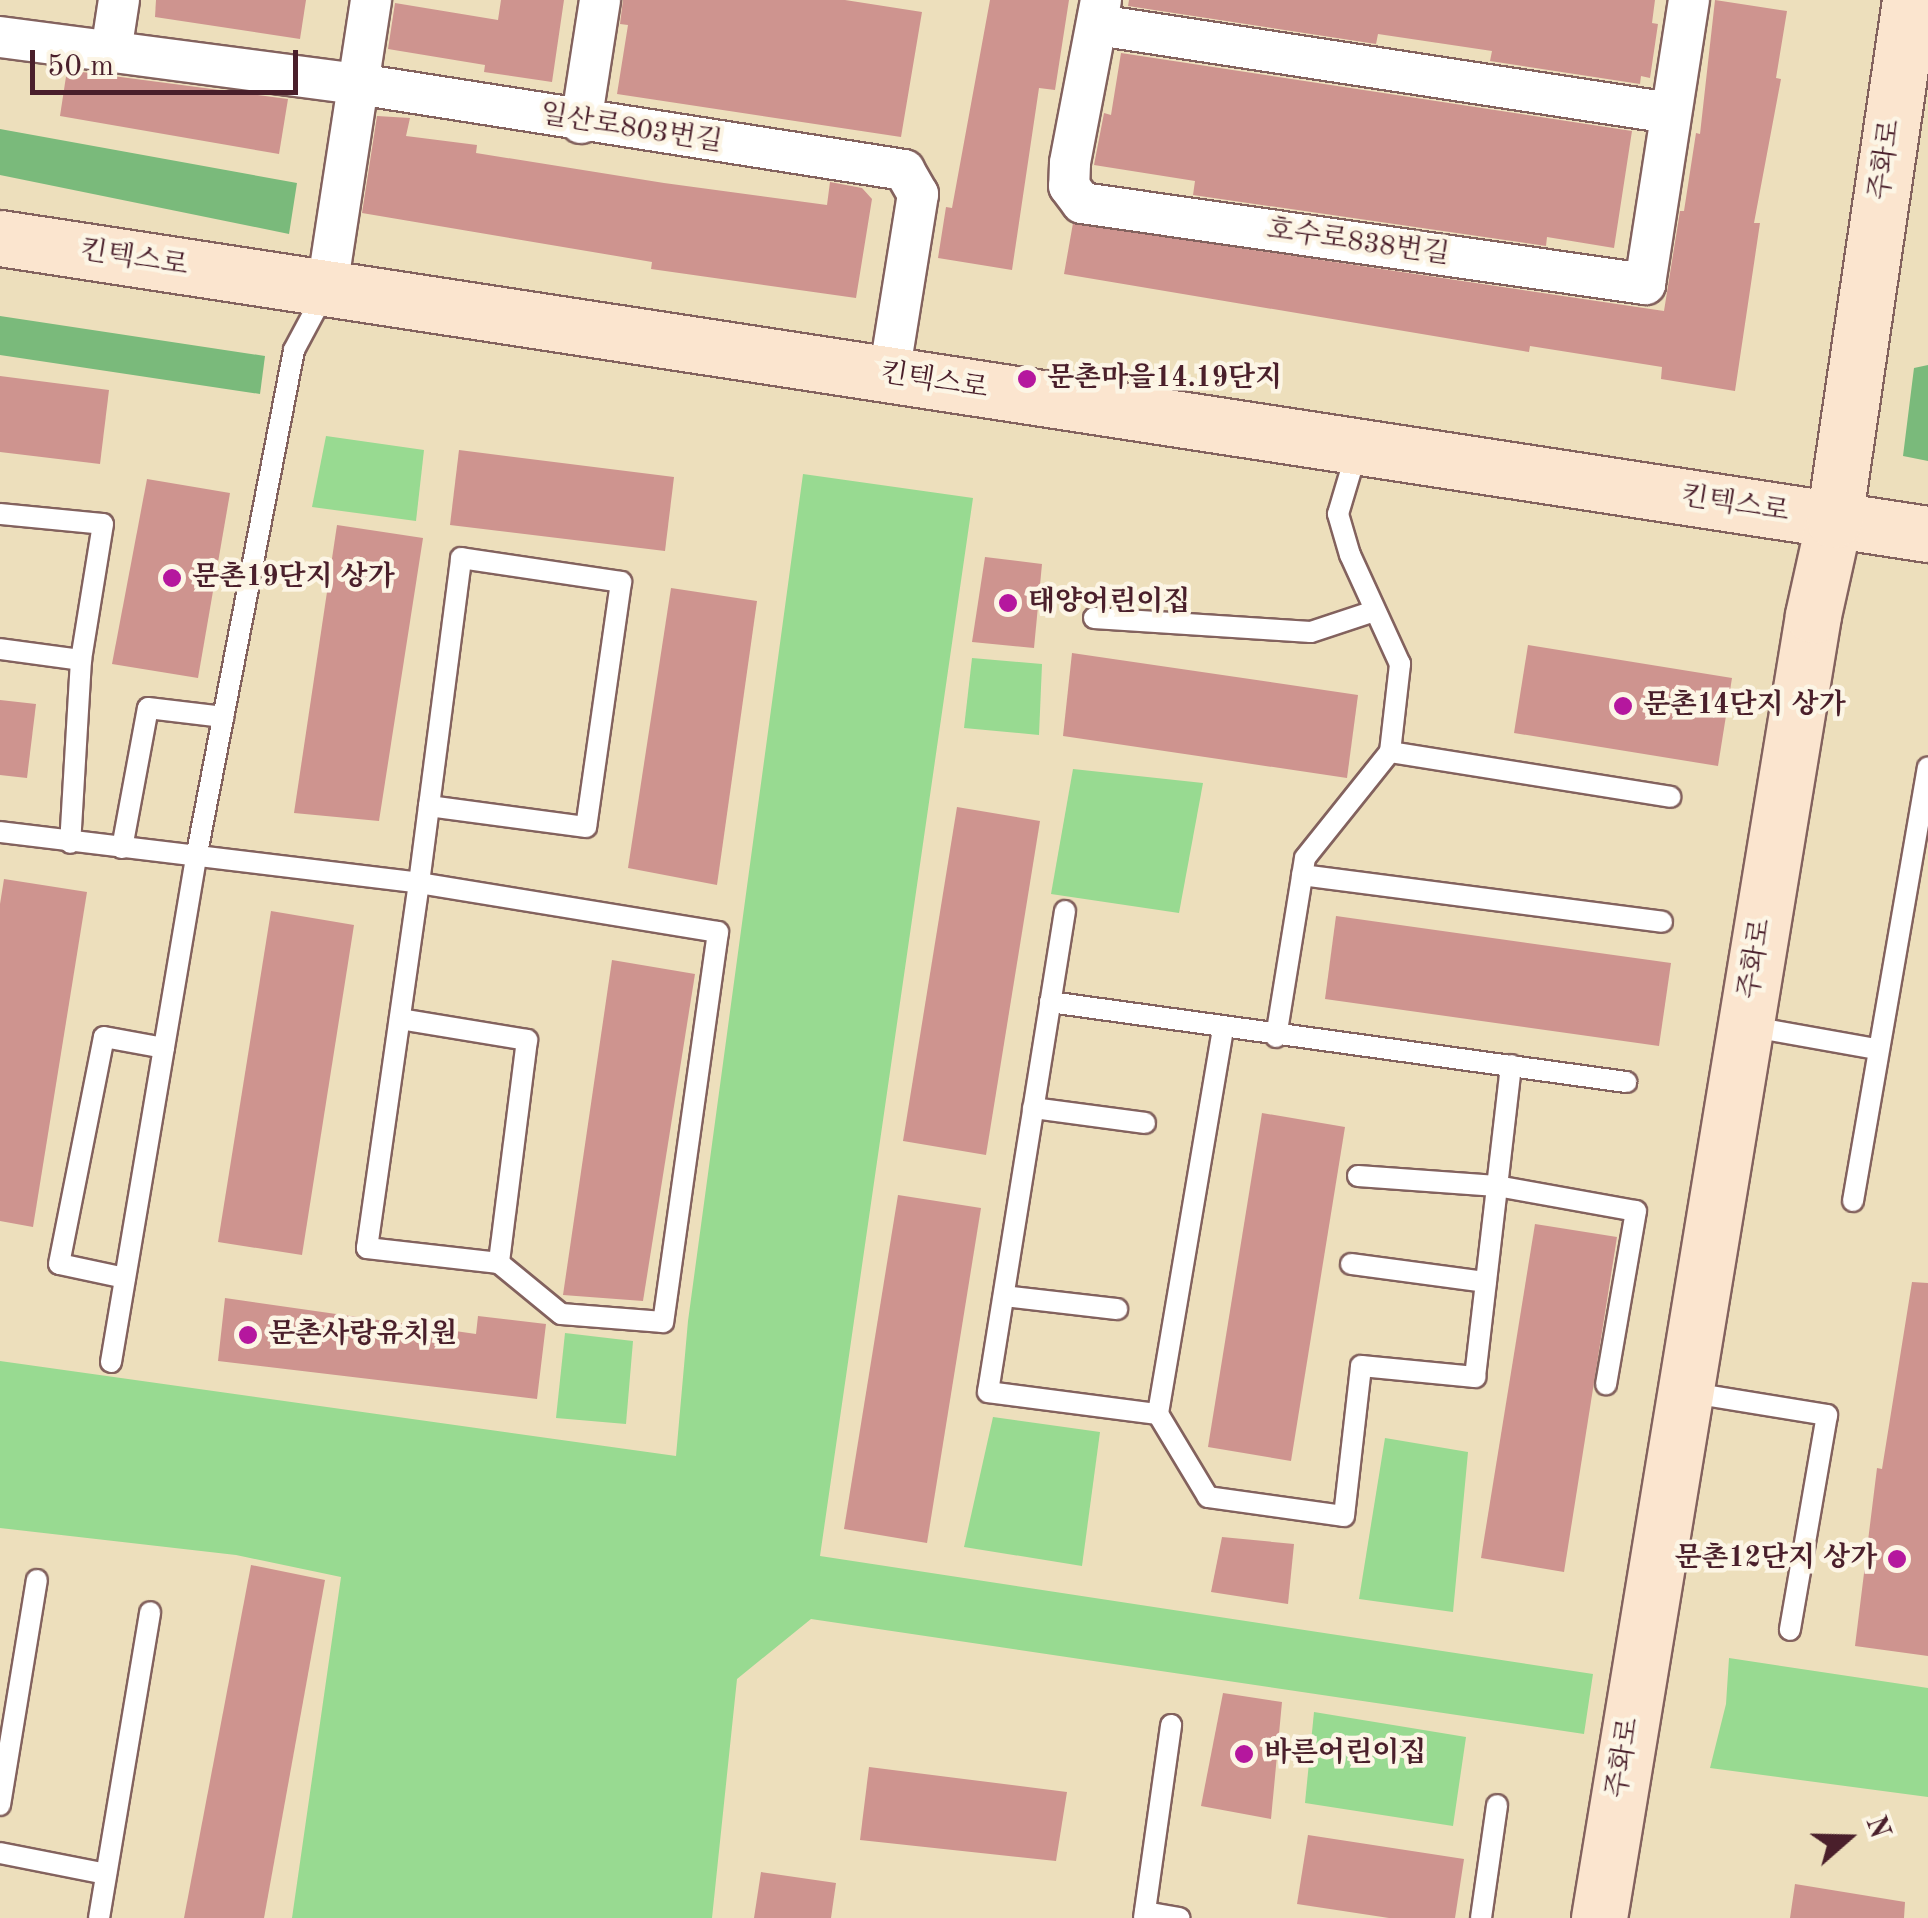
<!DOCTYPE html>
<html>
<head>
<meta charset="utf-8">
<style>
	body { margin:0 }
	#map { position:relative; width:1928px; height:1918px; overflow:hidden; background:#eddfbc; font-family:"Old Standard TT","Noto Serif KR",serif }
	div>[style] { position:absolute }
	.green>* { inset:0; background:#98da91 }
	.forest>* { inset:0; background:#7aba7b }
	.building>* { inset:0; background:#ce948f }
	.roads { filter:drop-shadow(2px 0 #83625e) drop-shadow(-2px 0 #83625e) drop-shadow(0 2px #83625e) drop-shadow(0 -2px #83625e) }
	.lane>* { height:20px; margin:-10px; padding:0 10px; transform-origin:10px; border-radius:10px; background:#fff }
	.street>* { height:40px; margin:-20px; padding:0 20px; transform-origin:20px; border-radius:20px; background:#fff }
	.secondary>* { height:55px; margin:-27.5px; padding:0 27.5px; transform-origin:27.5px; border-radius:27.5px; background:#fbe5cf }
	.dots>* { width:28px; height:28px; translate:-50% -50%; box-sizing:border-box; border:5px solid #fcf5e5; border-radius:50% }
	span { translate:-50% -50%; white-space:nowrap; text-align:center; line-height:1.15; -webkit-text-stroke:9px #fcf5e5; paint-order:stroke }
	.street-label { font-size:28px; color:#4a1f2b }
	.poi-label { font-size:28px; color:#4a1f2b; font-weight:700 }
	.left { translate:0 -50%; text-align:left }
	.right { translate:-100% -50%; text-align:right }
	.north { position:absolute; left:1798px; top:1788px; width:100px; height:100px; -webkit-text-stroke:8px #fcf5e5; paint-order:stroke; rotate:70deg; font-size:28px; font-weight:700; line-height:40px; text-align:center; color:#4a1f2b }
	.north::after { content:''; display:block; margin:auto; width:35px; height:45px; background:#4a1f2b; clip-path:polygon(50% 0,100% 100%,50% 72%,0 100%) }
	.scale { position:absolute; left:30px; top:50px; width:268px; height:45px; box-sizing:border-box; border:5px solid #4a1f2b; border-top:0; padding-left:12px; font-size:30px; line-height:35px; white-space:nowrap; color:#4a1f2b; -webkit-text-stroke:8px #fcf5e5; paint-order:stroke }
</style>
</head>
<body>
<div id="map">
	<div class="green">
		<div style="clip-path:polygon(326px 436px,424px 450px,416px 521px,312px 507px)"></div>
		<div style="clip-path:polygon(803px 474px,973px 498px,820px 1556px,1593px 1674px,1584px 1734px,811px 1619px,737px 1679px,712px 1918px,292px 1918px,341px 1577px,236px 1555px,0 1528px,0 1361px,676px 1456px,688px 1321px)"></div>
		<div style="clip-path:polygon(972px 658px,1042px 664px,1039px 735px,964px 728px)"></div>
		<div style="clip-path:polygon(1073px 769px,1203px 783px,1179px 913px,1051px 894px)"></div>
		<div style="clip-path:polygon(565px 1333px,633px 1341px,626px 1424px,556px 1418px)"></div>
		<div style="clip-path:polygon(993px 1417px,1100px 1432px,1082px 1566px,964px 1547px)"></div>
		<div style="clip-path:polygon(1385px 1438px,1468px 1452px,1453px 1612px,1359px 1599px)"></div>
		<div style="clip-path:polygon(1729px 1658px,1928px 1688px,1928px 1797px,1710px 1768px,1726px 1704px)"></div>
		<div style="clip-path:polygon(1314px 1712px,1466px 1737px,1453px 1826px,1305px 1803px)"></div>
	</div>
	<div class="forest">
		<div style="clip-path:polygon(0 129px,297px 183px,289px 234px,0 175px)"></div>
		<div style="clip-path:polygon(0 316px,265px 356px,260px 394px,0 355px)"></div>
		<div style="clip-path:polygon(1928px 365px,1928px 461px,1903px 456px,1914px 368px)"></div>
	</div>
	<div class="building">
		<div style="clip-path:polygon(156px 0,306px 0,300px 39px,155px 17px)"></div>
		<div style="clip-path:polygon(501px 0,564px 0,552px 82px,484px 72px,485px 65px,388px 49px,395px 3px,498px 20px)"></div>
		<div style="clip-path:polygon(623px 0,845px 0,922px 12px,901px 137px,617px 94px,628px 25px,620px 24px)"></div>
		<div style="clip-path:polygon(990px 0,1069px 0,1055px 90px,1039px 88px,1012px 270px,938px 258px,946px 207px,952px 208px)"></div>
		<div style="clip-path:polygon(1129px 0,1655px 0,1652px 23px,1658px 24px,1650px 78px,1641px 76px,1640px 84px,1490px 61px,1492px 51px,1378px 34px,1376px 44px,1128px 6px)"></div>
		<div style="clip-path:polygon(1715px 0,1787px 11px,1776px 78px,1781px 79px,1754px 223px,1760px 223px,1735px 391px,1661px 379px,1662px 367px,1530px 346px,1529px 352px,1064px 274px,1073px 223px,1664px 311px,1680px 211px,1684px 211px,1696px 133px,1700px 134px)"></div>
		<div style="clip-path:polygon(1121px 53px,1632px 131px,1614px 248px,1547px 237px,1546px 246px,1193px 195px,1195px 181px,1094px 165px,1104px 113px,1111px 115px)"></div>
		<div style="clip-path:polygon(67px 70px,288px 99px,279px 154px,60px 116px)"></div>
		<div style="clip-path:polygon(377px 116px,410px 118px,406px 136px,477px 145px,476px 153px,664px 183px,827px 205px,830px 182px,862px 188px,872px 199px,856px 298px,651px 269px,652px 262px,362px 213px)"></div>
		<div style="clip-path:polygon(0 376px,109px 390px,100px 464px,0 452px)"></div>
		<div style="clip-path:polygon(459px 450px,674px 477px,665px 551px,450px 525px)"></div>
		<div style="clip-path:polygon(147px 479px,230px 493px,198px 678px,112px 664px)"></div>
		<div style="clip-path:polygon(337px 525px,423px 538px,379px 821px,294px 813px)"></div>
		<div style="clip-path:polygon(985px 557px,1042px 564px,1034px 648px,972px 642px)"></div>
		<div style="clip-path:polygon(671px 588px,757px 601px,717px 885px,628px 868px)"></div>
		<div style="clip-path:polygon(1528px 645px,1732px 678px,1718px 766px,1514px 733px)"></div>
		<div style="clip-path:polygon(1072px 653px,1358px 695px,1347px 778px,1063px 736px)"></div>
		<div style="clip-path:polygon(0 700px,36px 704px,27px 778px,0 775px)"></div>
		<div style="clip-path:polygon(957px 807px,1040px 821px,986px 1155px,903px 1141px)"></div>
		<div style="clip-path:polygon(4px 879px,87px 892px,33px 1227px,0 1221px,0 904px)"></div>
		<div style="clip-path:polygon(271px 911px,354px 925px,302px 1255px,218px 1242px)"></div>
		<div style="clip-path:polygon(1336px 916px,1671px 963px,1659px 1046px,1325px 999px)"></div>
		<div style="clip-path:polygon(612px 960px,695px 974px,643px 1301px,563px 1295px)"></div>
		<div style="clip-path:polygon(1262px 1113px,1345px 1127px,1291px 1461px,1208px 1447px)"></div>
		<div style="clip-path:polygon(898px 1195px,981px 1208px,927px 1543px,844px 1529px)"></div>
		<div style="clip-path:polygon(1535px 1224px,1617px 1237px,1564px 1572px,1481px 1558px)"></div>
		<div style="clip-path:polygon(1912px 1282px,1928px 1283px,1928px 1656px,1855px 1646px,1877px 1468px,1882px 1469px)"></div>
		<div style="clip-path:polygon(225px 1298px,476px 1334px,478px 1316px,546px 1324px,537px 1399px,218px 1361px)"></div>
		<div style="clip-path:polygon(1222px 1537px,1294px 1544px,1288px 1604px,1211px 1592px)"></div>
		<div style="clip-path:polygon(251px 1565px,325px 1580px,264px 1918px,184px 1918px)"></div>
		<div style="clip-path:polygon(1223px 1693px,1282px 1702px,1271px 1819px,1201px 1806px)"></div>
		<div style="clip-path:polygon(869px 1767px,1067px 1792px,1056px 1861px,860px 1840px)"></div>
		<div style="clip-path:polygon(1308px 1835px,1464px 1859px,1455px 1918px,1389px 1918px,1297px 1904px)"></div>
		<div style="clip-path:polygon(761px 1872px,836px 1883px,831px 1918px,754px 1918px)"></div>
		<div style="clip-path:polygon(1795px 1884px,1905px 1902px,1904px 1918px,1790px 1918px)"></div>
	</div>
	<div class="roads">
		<div class="lane">
			<div style="left:0;top:514px;width:103px;rotate:5.5deg"></div>
			<div style="left:103px;top:524px;width:138px;rotate:99.2deg"></div>
			<div style="left:81px;top:660px;width:183px;rotate:93.4deg"></div>
			<div style="left:1094px;top:618px;width:217px;rotate:3.7deg"></div>
			<div style="left:1311px;top:632px;width:66px;rotate:-18.4deg"></div>
			<div style="left:0;top:649px;width:82px;rotate:7.7deg"></div>
			<div style="left:1390px;top:752px;width:284px;rotate:9.1deg"></div>
			<div style="left:0;top:832px;width:422px;rotate:6.9deg"></div>
			<div style="left:419px;top:883px;width:303px;rotate:9.3deg"></div>
			<div style="left:718px;top:932px;width:394px;rotate:98deg"></div>
			<div style="left:663px;top:1322px;width:102px;rotate:-175.5deg"></div>
			<div style="left:561px;top:1314px;width:80px;rotate:-140.6deg"></div>
			<div style="left:499px;top:1263px;width:133px;rotate:-173.5deg"></div>
			<div style="left:367px;top:1248px;width:369px;rotate:-81.9deg"></div>
			<div style="left:419px;top:883px;width:78px;rotate:-82.6deg"></div>
			<div style="left:429px;top:806px;width:250px;rotate:-82.6deg"></div>
			<div style="left:461px;top:558px;width:162px;rotate:8.5deg"></div>
			<div style="left:621px;top:582px;width:247px;rotate:98.1deg"></div>
			<div style="left:586px;top:827px;width:158px;rotate:-172.4deg"></div>
			<div style="left:122px;top:848px;width:142px;rotate:-79.5deg"></div>
			<div style="left:148px;top:708px;width:76px;rotate:6.8deg"></div>
			<div style="left:1302px;top:875px;width:363px;rotate:7.4deg"></div>
			<div style="left:1065px;top:911px;width:487px;rotate:99.1deg"></div>
			<div style="left:988px;top:1392px;width:171px;rotate:7.4deg"></div>
			<div style="left:1050px;top:1002px;width:582px;rotate:7.91deg"></div>
			<div style="left:400px;top:1019px;width:129px;rotate:9.4deg"></div>
			<div style="left:527px;top:1040px;width:225px;rotate:97.2deg"></div>
			<div style="left:1747px;top:1026px;width:131px;rotate:10.1deg"></div>
			<div style="left:1223px;top:1029px;width:390px;rotate:99.6deg"></div>
			<div style="left:1158px;top:1414px;width:97px;rotate:58.9deg"></div>
			<div style="left:1208px;top:1497px;width:137px;rotate:8deg"></div>
			<div style="left:1344px;top:1516px;width:151px;rotate:-83.5deg"></div>
			<div style="left:1361px;top:1366px;width:115px;rotate:5.5deg"></div>
			<div style="left:1475px;top:1377px;width:314px;rotate:-83.4deg"></div>
			<div style="left:1276px;top:1037px;width:181px;rotate:-80.8deg"></div>
			<div style="left:1305px;top:858px;width:136px;rotate:-51.3deg"></div>
			<div style="left:1390px;top:752px;width:89px;rotate:-83.5deg"></div>
			<div style="left:1400px;top:664px;width:120px;rotate:-114.6deg"></div>
			<div style="left:1350px;top:555px;width:43px;rotate:-106.3deg"></div>
			<div style="left:1338px;top:514px;width:70px;rotate:-73.4deg"></div>
			<div style="left:1033px;top:1108px;width:113px;rotate:7.6deg"></div>
			<div style="left:1358px;top:1176px;width:139px;rotate:4.1deg"></div>
			<div style="left:1497px;top:1186px;width:141px;rotate:10.2deg"></div>
			<div style="left:1636px;top:1211px;width:176px;rotate:99.8deg"></div>
			<div style="left:1853px;top:1201px;width:440px;rotate:-80.2deg"></div>
			<div style="left:1351px;top:1264px;width:136px;rotate:7.6deg"></div>
			<div style="left:125px;top:1278px;width:67px;rotate:-168deg"></div>
			<div style="left:59px;top:1264px;width:231px;rotate:-78.8deg"></div>
			<div style="left:104px;top:1037px;width:61px;rotate:10.4deg"></div>
			<div style="left:1004px;top:1296px;width:114px;rotate:6.6deg"></div>
			<div style="left:111px;top:1362px;width:511px;rotate:-80.43deg"></div>
			<div style="left:196px;top:858px;width:517px;rotate:-79.08deg"></div>
			<div style="left:294px;top:350px;width:68px;rotate:-61.9deg"></div>
			<div style="left:1686px;top:1392px;width:143px;rotate:9.3deg"></div>
			<div style="left:1827px;top:1415px;width:218px;rotate:99.8deg"></div>
			<div style="left:0;top:1805px;width:228px;rotate:-80.7deg"></div>
			<div style="left:0;top:1853px;width:108px;rotate:11.2deg"></div>
			<div style="left:1145px;top:1912px;width:35px;rotate:10deg"></div>
			<div style="left:99px;top:1918px;width:310px;rotate:-80.5deg"></div>
			<div style="left:1144px;top:1918px;width:195px;rotate:-82deg"></div>
			<div style="left:1481px;top:1918px;width:114px;rotate:-81.9deg"></div>
		</div>
		<div class="street">
			<div style="left:1101px;top:0;width:166px;rotate:100.8deg"></div>
			<div style="left:1070px;top:163px;width:23px;rotate:92deg"></div>
			<div style="left:1069px;top:186px;width:21px;rotate:53deg"></div>
			<div style="left:1082px;top:203px;width:569px;rotate:8.19deg"></div>
			<div style="left:1645px;top:284px;width:287px;rotate:-81.2deg"></div>
			<div style="left:1098px;top:25px;width:579px;rotate:8.75deg"></div>
			<div style="left:0;top:37px;width:361px;rotate:7.5deg"></div>
			<div style="left:358px;top:84px;width:553px;rotate:8.95deg"></div>
			<div style="left:904px;top:170px;width:28px;rotate:60deg"></div>
			<div style="left:918px;top:194px;width:183px;rotate:99.1deg"></div>
			<div style="left:111px;top:52px;width:53px;rotate:-81.3deg"></div>
			<div style="left:581px;top:123px;width:124px;rotate:-81.2deg"></div>
			<div style="left:327px;top:288px;width:291px;rotate:-81.3deg"></div>
		</div>
		<div class="secondary">
			<div style="left:0;top:238px;width:1951px;rotate:8.73deg"></div>
			<div style="left:1599px;top:1918px;width:1320px;rotate:-80.67deg"></div>
			<div style="left:1813px;top:615px;width:97px;rotate:-77.5deg"></div>
			<div style="left:1834px;top:520px;width:526px;rotate:-81.68deg"></div>
		</div>
	</div>
	<div class="dots">
		<div style="left:1027px;top:379px;background:#b5179e"></div>
		<div style="left:172px;top:578px;background:#b5179e"></div>
		<div style="left:1008px;top:603px;background:#b5179e"></div>
		<div style="left:1623px;top:706px;background:#b5179e"></div>
		<div style="left:248px;top:1335px;background:#b5179e"></div>
		<div style="left:1897px;top:1559px;background:#b5179e"></div>
		<div style="left:1244px;top:1754px;background:#b5179e"></div>
	</div>
	<div class="street-label">
		<span style="left:631px;top:129px;rotate:9deg">일산로803번길</span>
		<span style="left:1886px;top:160px;rotate:-82deg">주화로</span>
		<span style="left:1358px;top:243px;rotate:8deg">호수로838번길</span>
		<span style="left:134px;top:259px;rotate:9deg">킨텍스로</span>
		<span style="left:934px;top:382px;rotate:9deg">킨텍스로</span>
		<span style="left:1735px;top:505px;rotate:9deg">킨텍스로</span>
		<span style="left:1756px;top:959px;rotate:-81deg">주화로</span>
		<span style="left:1624px;top:1758px;rotate:-81deg">주화로</span>
	</div>
	<div class="poi-label">
		<span class="left" style="left:1047px;top:379px">문촌마을14.19단지</span>
		<span class="left" style="left:192px;top:578px">문촌19단지 상가</span>
		<span class="left" style="left:1028px;top:603px">태양어린이집</span>
		<span class="left" style="left:1643px;top:706px">문촌14단지 상가</span>
		<span class="left" style="left:268px;top:1335px">문촌사랑유치원</span>
		<span class="right" style="left:1877px;top:1559px">문촌12단지 상가</span>
		<span class="left" style="left:1264px;top:1754px">바른어린이집</span>
	</div>
	<div class="north">N</div>
	<div class="scale">50 m</div>
</div>
</body>
</html>
